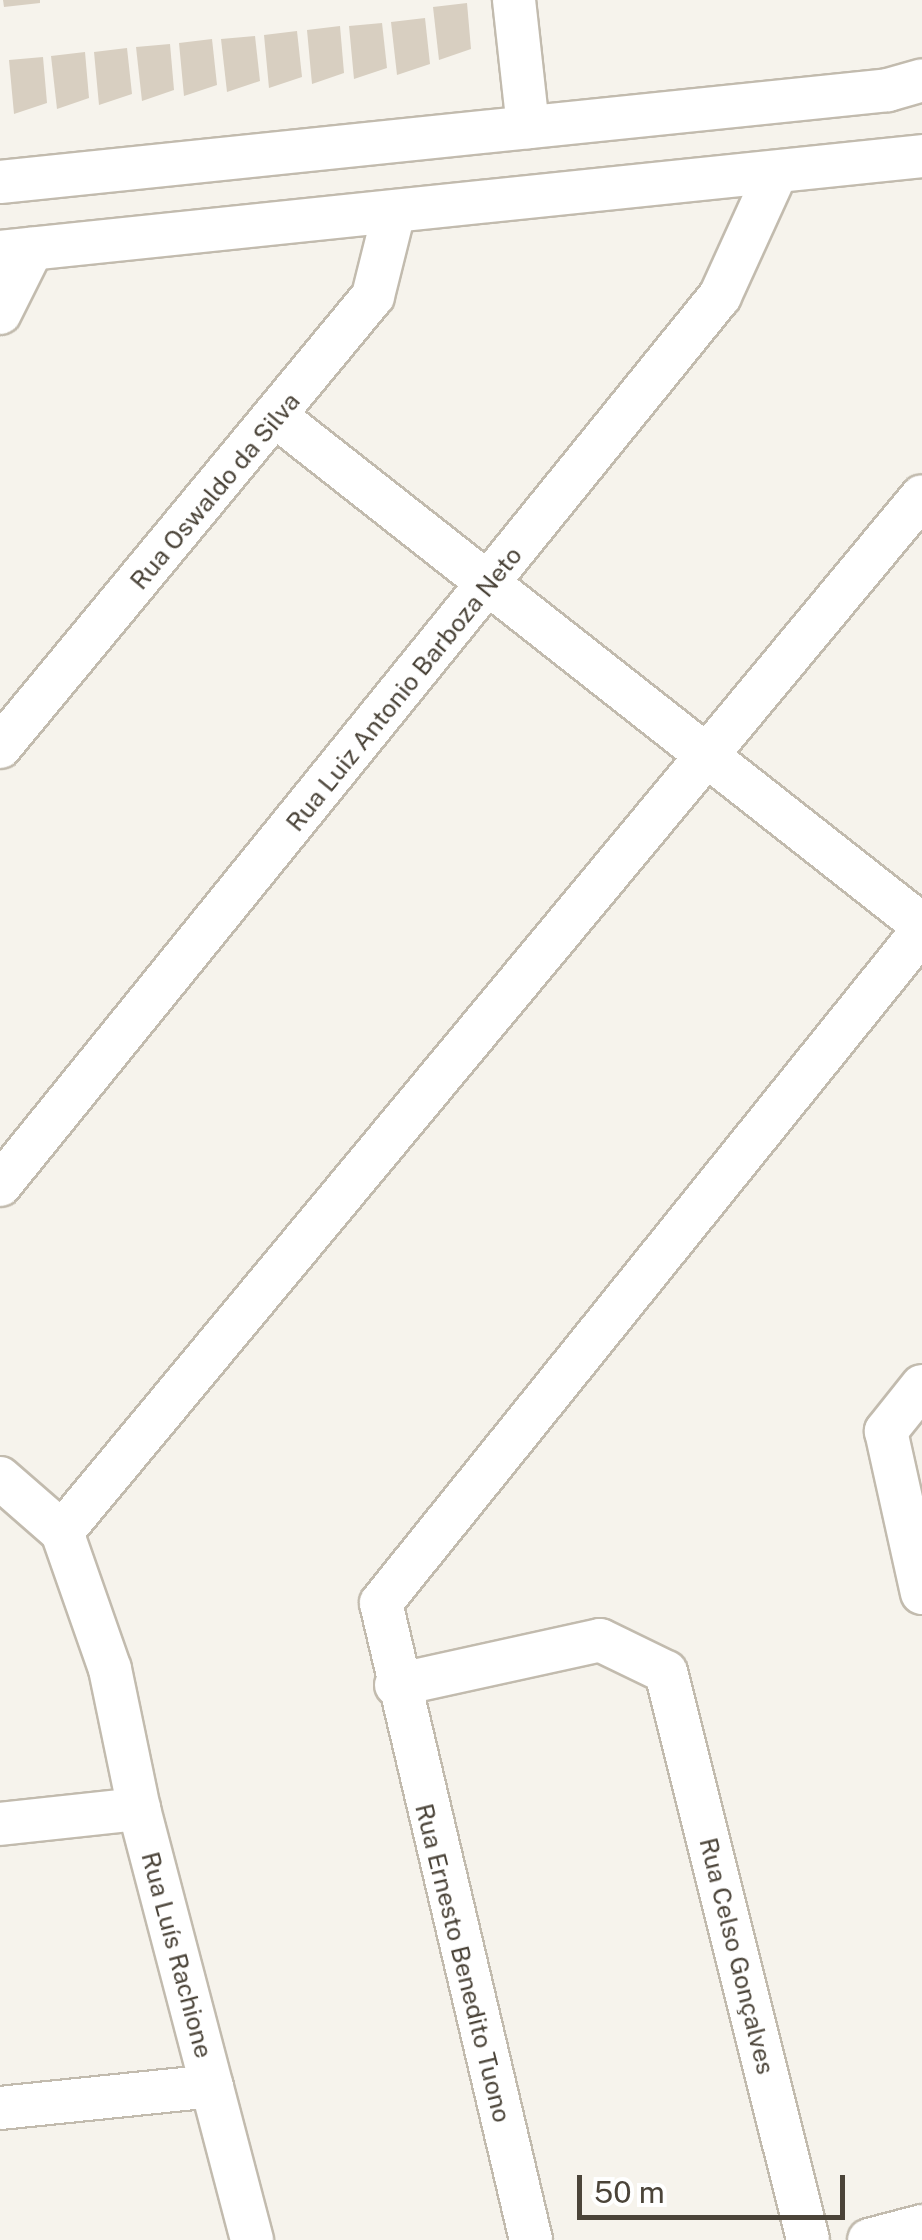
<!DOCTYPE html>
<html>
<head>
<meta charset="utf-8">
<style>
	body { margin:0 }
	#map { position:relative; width:922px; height:2240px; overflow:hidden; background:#f6f3ec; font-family:"Public Sans",sans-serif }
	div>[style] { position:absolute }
	.building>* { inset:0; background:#d8cfc1 }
	.roads { filter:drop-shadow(2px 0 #c2bbae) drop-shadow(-2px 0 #c2bbae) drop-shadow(0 2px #c2bbae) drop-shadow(0 -2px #c2bbae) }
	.minor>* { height:42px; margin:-21px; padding:0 21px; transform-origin:21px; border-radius:21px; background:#fff }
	span { translate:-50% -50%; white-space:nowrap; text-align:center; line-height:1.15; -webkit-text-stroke:9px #fff; paint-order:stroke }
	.street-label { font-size:25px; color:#4b4439 }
	.scale { position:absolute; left:577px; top:2175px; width:268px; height:45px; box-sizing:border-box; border:5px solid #4b4439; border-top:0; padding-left:12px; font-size:30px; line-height:35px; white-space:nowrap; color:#4b4439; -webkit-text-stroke:8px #fff; paint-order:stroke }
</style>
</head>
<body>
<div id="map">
	<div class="building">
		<div style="clip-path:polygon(3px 0,40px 0,40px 3px,4px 7px)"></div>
		<div style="clip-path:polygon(467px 3px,471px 49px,439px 60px,433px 7px)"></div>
		<div style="clip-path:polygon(425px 18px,430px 64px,397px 75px,391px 22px)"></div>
		<div style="clip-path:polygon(382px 23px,387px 68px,354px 79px,349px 26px)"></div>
		<div style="clip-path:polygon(340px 26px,344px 73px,312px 84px,307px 30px)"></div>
		<div style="clip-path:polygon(297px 31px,302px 77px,269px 88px,264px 35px)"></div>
		<div style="clip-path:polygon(255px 36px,260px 81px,227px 92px,221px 39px)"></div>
		<div style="clip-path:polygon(212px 39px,217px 85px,184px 96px,179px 43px)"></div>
		<div style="clip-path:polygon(170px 44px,174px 90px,142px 101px,136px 47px)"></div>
		<div style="clip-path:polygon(127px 48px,132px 94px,99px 105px,94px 52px)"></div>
		<div style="clip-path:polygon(85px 52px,89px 98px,57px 109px,51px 56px)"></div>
		<div style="clip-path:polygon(43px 57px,47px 103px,14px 114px,9px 60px)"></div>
	</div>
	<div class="roads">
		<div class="minor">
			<div style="left:514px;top:0;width:128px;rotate:83.7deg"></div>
			<div style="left:0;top:182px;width:893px;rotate:-5.91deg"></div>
			<div style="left:888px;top:90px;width:35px;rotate:-16deg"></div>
			<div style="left:0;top:252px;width:927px;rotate:-5.94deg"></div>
			<div style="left:0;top:313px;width:72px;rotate:-63.4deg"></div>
			<div style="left:278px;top:418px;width:820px;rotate:38.21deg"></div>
			<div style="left:0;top:747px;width:585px;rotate:-50.41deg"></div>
			<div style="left:373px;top:296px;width:82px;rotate:-76deg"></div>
			<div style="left:0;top:1185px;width:1144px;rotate:-51deg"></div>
			<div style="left:720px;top:296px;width:135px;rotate:-65.5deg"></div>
			<div style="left:922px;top:1386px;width:58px;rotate:128.7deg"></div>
			<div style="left:886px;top:1431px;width:166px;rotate:77.5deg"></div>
			<div style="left:0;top:1478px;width:82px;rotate:41.1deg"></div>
			<div style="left:62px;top:1532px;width:145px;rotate:70.7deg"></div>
			<div style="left:110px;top:1669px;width:143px;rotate:78.3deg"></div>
			<div style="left:139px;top:1809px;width:446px;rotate:75.3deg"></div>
			<div style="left:62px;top:1532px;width:1346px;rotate:-50.3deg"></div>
			<div style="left:396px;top:1685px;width:209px;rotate:-12.4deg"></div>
			<div style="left:600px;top:1640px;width:73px;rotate:25.9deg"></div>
			<div style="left:666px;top:1672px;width:585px;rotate:75.96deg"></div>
			<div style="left:0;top:1824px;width:140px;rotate:-6.2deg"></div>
			<div style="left:0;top:2108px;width:213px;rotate:-5.9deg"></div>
			<div style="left:531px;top:2240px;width:654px;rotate:-103.25deg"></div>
			<div style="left:381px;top:1603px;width:863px;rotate:-51.16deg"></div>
			<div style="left:869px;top:2240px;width:55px;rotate:-14.8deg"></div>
		</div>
	</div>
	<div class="street-label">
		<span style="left:215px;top:491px;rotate:-50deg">Rua Oswaldo da Silva</span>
		<span style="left:404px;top:689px;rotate:-51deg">Rua Luiz Antonio Barboza Neto</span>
		<span style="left:177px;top:1955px;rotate:75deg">Rua Luís Rachione</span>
		<span style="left:737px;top:1956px;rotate:76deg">Rua Celso Gonçalves</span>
		<span style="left:463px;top:1963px;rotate:76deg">Rua Ernesto Benedito Tuono</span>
	</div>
	<div class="scale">50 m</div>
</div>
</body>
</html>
